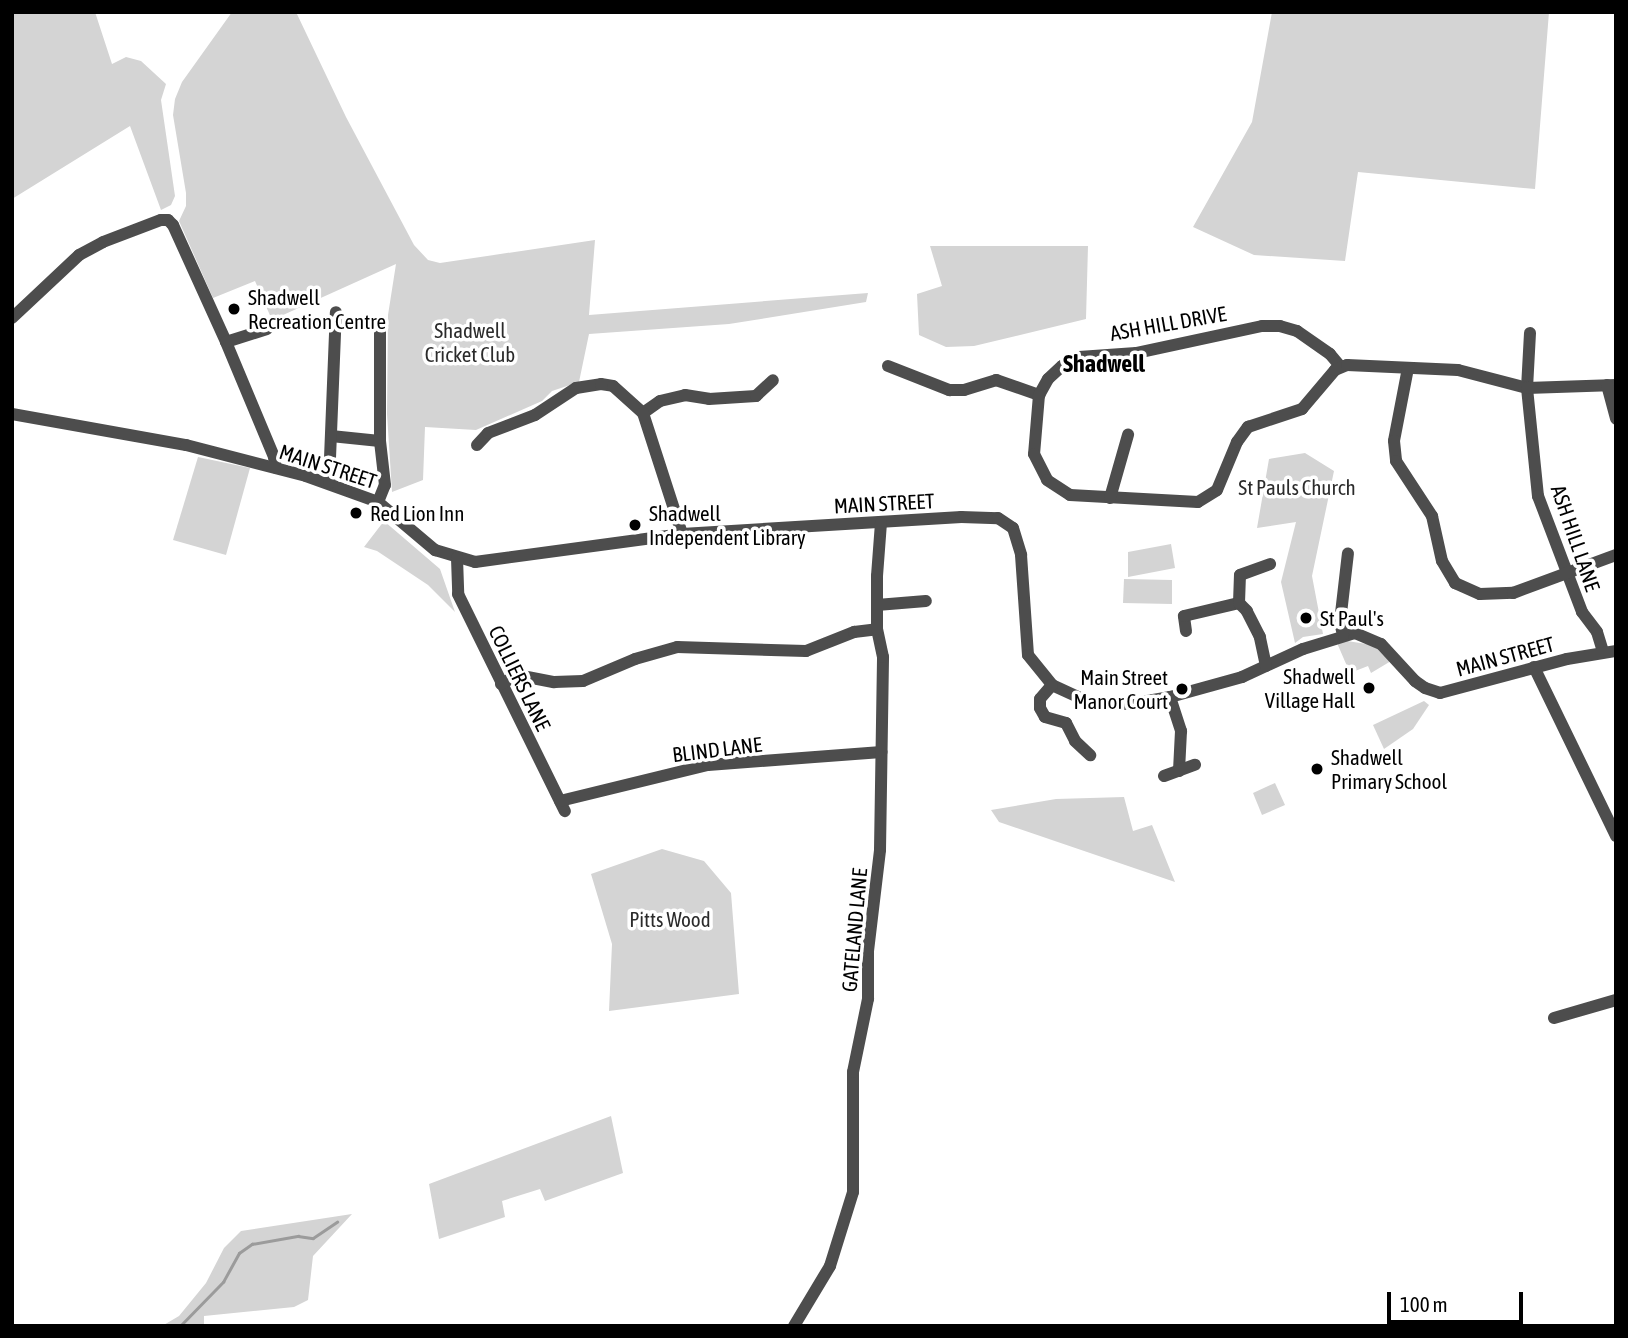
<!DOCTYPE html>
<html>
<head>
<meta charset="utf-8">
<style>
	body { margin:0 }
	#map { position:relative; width:1628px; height:1338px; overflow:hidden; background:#fff; font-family:"Asap Condensed",sans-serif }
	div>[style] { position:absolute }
	.green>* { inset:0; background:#d4d4d4 }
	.stream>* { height:2.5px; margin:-1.25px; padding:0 1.25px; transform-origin:1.25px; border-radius:1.25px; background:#9b9b9b }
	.minor>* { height:12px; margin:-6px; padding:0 6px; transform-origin:6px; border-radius:6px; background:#4d4d4d }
	.dots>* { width:19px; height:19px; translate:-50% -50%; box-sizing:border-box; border:4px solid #fff; border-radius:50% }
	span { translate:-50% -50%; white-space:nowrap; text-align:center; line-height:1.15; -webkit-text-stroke:7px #fff; paint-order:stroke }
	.poi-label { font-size:21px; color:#000 }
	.left { translate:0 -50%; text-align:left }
	.right { translate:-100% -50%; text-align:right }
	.street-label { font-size:21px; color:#000 }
	.park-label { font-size:21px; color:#2b2b2b }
	.quarter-label { font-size:24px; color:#000; font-weight:700 }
	.frame { position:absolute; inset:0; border:14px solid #000; pointer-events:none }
	.scale { position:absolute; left:1387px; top:1292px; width:136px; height:32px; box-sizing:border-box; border:4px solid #000; border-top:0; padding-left:9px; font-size:21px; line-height:24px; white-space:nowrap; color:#000; -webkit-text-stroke:5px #fff; paint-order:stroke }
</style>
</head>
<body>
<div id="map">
	<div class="green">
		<div style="clip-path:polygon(12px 12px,95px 12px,112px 64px,126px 57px,141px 61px,166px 84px,161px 100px,175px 196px,171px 205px,161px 210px,130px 126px,12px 199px)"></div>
		<div style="clip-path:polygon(232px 12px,296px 12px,346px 117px,414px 245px,428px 260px,440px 263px,595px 240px,589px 315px,868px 293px,866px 302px,729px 324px,589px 334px,579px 382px,552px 391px,542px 401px,476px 430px,425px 427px,423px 480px,392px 492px,387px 414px,388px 315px,396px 264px,272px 320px,255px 281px,213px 298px,179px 221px,186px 206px,186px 193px,173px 115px,175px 99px,182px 82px)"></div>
		<div style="clip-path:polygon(1272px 12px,1549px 12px,1535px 189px,1358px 172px,1345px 261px,1254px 255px,1193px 227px,1252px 122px)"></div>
		<div style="clip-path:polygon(930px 246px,1088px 246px,1086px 319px,974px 346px,946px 347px,919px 335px,917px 294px,942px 286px)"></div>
		<div style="clip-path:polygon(1305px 453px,1334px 471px,1312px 576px,1323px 634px,1303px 637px,1295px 643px,1281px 582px,1296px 522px,1257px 528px,1269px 459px)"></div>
		<div style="clip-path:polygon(198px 457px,250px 468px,226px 555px,173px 540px)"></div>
		<div style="clip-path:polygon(384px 521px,440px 569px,455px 612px,428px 585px,377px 551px,364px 547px)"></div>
		<div style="clip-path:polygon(1171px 544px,1175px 568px,1128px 577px,1128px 552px)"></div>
		<div style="clip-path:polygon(1124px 579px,1172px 580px,1172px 604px,1123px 603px)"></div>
		<div style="clip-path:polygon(1347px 641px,1373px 645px,1391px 661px,1371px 673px,1368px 666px,1350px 673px,1337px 643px)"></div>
		<div style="clip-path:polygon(1424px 701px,1429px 705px,1413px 729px,1384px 749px,1373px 725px)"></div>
		<div style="clip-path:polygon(1275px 783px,1285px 805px,1262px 815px,1253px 793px)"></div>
		<div style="clip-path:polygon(1124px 797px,1133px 831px,1152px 825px,1175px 882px,999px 822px,991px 810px,1056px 799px)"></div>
		<div style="clip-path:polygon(662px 849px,704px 861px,731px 893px,739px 994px,609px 1011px,612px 944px,591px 874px)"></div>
		<div style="clip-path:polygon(611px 1116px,623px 1173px,545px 1201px,540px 1189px,502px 1201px,505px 1217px,439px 1239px,429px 1184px)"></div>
		<div style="clip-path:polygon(352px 1214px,313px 1256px,308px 1300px,294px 1307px,204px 1316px,204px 1326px,162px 1326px,179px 1316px,206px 1283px,224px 1248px,241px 1231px)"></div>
	</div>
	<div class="stream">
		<div style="left:180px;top:1326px;width:62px;rotate:-45.7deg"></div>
		<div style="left:223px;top:1282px;width:33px;rotate:-61deg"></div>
		<div style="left:239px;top:1253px;width:16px;rotate:-35deg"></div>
		<div style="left:252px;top:1244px;width:47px;rotate:-9.9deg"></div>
		<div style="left:298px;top:1236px;width:15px;rotate:8deg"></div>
		<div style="left:313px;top:1238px;width:29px;rotate:-34deg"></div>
	</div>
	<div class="minor">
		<div style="left:12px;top:318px;width:92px;rotate:-43.2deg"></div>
		<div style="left:79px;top:255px;width:27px;rotate:-28deg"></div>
		<div style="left:103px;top:242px;width:62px;rotate:-20.8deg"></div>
		<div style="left:161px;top:220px;width:7px"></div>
		<div style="left:168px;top:220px;width:7px;rotate:45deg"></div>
		<div style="left:173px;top:225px;width:128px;rotate:65.6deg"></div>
		<div style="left:226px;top:342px;width:125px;rotate:67.3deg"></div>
		<div style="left:274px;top:457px;width:11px;rotate:80deg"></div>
		<div style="left:1530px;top:333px;width:55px;rotate:93.1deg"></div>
		<div style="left:1527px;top:388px;width:109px;rotate:84.2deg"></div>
		<div style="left:1538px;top:496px;width:124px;rotate:69.2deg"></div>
		<div style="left:1582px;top:612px;width:25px;rotate:53deg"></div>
		<div style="left:1597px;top:632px;width:21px;rotate:73deg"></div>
		<div style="left:226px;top:342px;width:43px;rotate:-17.6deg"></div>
		<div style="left:888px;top:366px;width:66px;rotate:21.5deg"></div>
		<div style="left:949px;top:390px;width:15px"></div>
		<div style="left:964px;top:390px;width:34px;rotate:-17deg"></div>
		<div style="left:996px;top:380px;width:46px;rotate:19.2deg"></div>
		<div style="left:1340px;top:366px;width:16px;rotate:-130deg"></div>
		<div style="left:1330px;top:354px;width:40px;rotate:-145.1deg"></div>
		<div style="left:1297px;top:331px;width:18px;rotate:-164deg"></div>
		<div style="left:1280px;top:326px;width:18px;rotate:180deg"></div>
		<div style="left:1262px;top:326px;width:129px;rotate:167.9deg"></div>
		<div style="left:1136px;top:353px;width:57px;rotate:176deg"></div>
		<div style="left:1079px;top:357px;width:19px;rotate:152deg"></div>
		<div style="left:1062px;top:366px;width:19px;rotate:137deg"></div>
		<div style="left:1048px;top:379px;width:18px;rotate:119deg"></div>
		<div style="left:1039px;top:395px;width:59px;rotate:94.8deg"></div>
		<div style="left:1034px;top:454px;width:29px;rotate:63deg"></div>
		<div style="left:1047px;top:480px;width:27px;rotate:33deg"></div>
		<div style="left:1070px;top:495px;width:128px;rotate:3.1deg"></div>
		<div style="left:1198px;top:502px;width:22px;rotate:-32deg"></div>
		<div style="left:1217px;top:490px;width:52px;rotate:-67.4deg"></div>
		<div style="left:1237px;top:442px;width:19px;rotate:-54deg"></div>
		<div style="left:1248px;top:427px;width:57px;rotate:-18.4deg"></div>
		<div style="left:1302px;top:409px;width:51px;rotate:-49.8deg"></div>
		<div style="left:1335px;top:370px;width:13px;rotate:-23deg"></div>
		<div style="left:1347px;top:365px;width:111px;rotate:2.6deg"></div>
		<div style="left:1458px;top:370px;width:71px;rotate:14.6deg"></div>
		<div style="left:1527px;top:388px;width:89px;rotate:-1.9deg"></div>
		<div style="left:1408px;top:368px;width:74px;rotate:100.9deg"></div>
		<div style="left:1394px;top:441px;width:20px;rotate:84deg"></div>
		<div style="left:1396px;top:461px;width:66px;rotate:56.8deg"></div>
		<div style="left:1432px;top:516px;width:46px;rotate:77.5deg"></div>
		<div style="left:1442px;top:561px;width:26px;rotate:59deg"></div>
		<div style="left:1455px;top:583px;width:27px;rotate:24deg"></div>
		<div style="left:1480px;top:594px;width:33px;rotate:-2deg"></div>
		<div style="left:1513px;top:593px;width:110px;rotate:-20.3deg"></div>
		<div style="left:1607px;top:385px;width:35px;rotate:75deg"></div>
		<div style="left:643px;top:413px;width:21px;rotate:-35deg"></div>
		<div style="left:660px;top:401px;width:26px;rotate:-13deg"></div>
		<div style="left:685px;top:395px;width:24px;rotate:9deg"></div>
		<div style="left:709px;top:399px;width:47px;rotate:-3.7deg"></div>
		<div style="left:756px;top:396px;width:23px;rotate:-43deg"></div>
		<div style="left:12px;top:414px;width:177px;rotate:10.1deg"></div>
		<div style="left:186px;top:445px;width:124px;rotate:14.5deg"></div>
		<div style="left:306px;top:476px;width:77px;rotate:19.9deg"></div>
		<div style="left:378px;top:502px;width:75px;rotate:40.1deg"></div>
		<div style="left:435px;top:550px;width:42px;rotate:16.7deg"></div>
		<div style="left:475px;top:562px;width:209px;rotate:-7.7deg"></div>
		<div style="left:682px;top:534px;width:280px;rotate:-3.5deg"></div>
		<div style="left:961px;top:517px;width:37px;rotate:2deg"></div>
		<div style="left:998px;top:518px;width:18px;rotate:34deg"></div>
		<div style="left:1013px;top:528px;width:28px;rotate:73deg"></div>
		<div style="left:1021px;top:555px;width:100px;rotate:86deg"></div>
		<div style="left:1028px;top:655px;width:38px;rotate:51deg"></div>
		<div style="left:1052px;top:685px;width:41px;rotate:24.7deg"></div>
		<div style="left:1089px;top:702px;width:41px;rotate:2.8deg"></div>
		<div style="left:1130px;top:704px;width:41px;rotate:-9.9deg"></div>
		<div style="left:1170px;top:697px;width:75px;rotate:-15.5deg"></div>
		<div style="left:1242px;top:677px;width:67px;rotate:-24.7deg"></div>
		<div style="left:1303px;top:649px;width:54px;rotate:-17.1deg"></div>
		<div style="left:1355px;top:633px;width:28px;rotate:23deg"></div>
		<div style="left:1381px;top:644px;width:50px;rotate:47.4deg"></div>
		<div style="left:1415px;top:681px;width:12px;rotate:35deg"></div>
		<div style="left:1425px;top:688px;width:16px;rotate:18deg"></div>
		<div style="left:1440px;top:693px;width:131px;rotate:-15deg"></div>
		<div style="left:1567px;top:659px;width:50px;rotate:-9.3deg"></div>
		<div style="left:331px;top:436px;width:49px;rotate:5.8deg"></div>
		<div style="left:477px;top:445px;width:16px;rotate:-47deg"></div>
		<div style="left:488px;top:433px;width:50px;rotate:-21deg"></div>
		<div style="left:535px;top:415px;width:49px;rotate:-33.4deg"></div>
		<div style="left:576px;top:388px;width:25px;rotate:-9deg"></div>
		<div style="left:601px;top:384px;width:12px;rotate:9deg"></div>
		<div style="left:613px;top:386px;width:40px;rotate:42deg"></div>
		<div style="left:643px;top:413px;width:127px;rotate:72.1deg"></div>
		<div style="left:329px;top:483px;width:171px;rotate:-87.7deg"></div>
		<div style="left:1110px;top:498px;width:66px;rotate:-74.1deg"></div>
		<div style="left:378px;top:502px;width:18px;rotate:-68deg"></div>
		<div style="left:385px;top:485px;width:44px;rotate:-96.5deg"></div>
		<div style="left:380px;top:441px;width:113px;rotate:-90deg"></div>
		<div style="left:457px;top:558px;width:36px;rotate:88deg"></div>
		<div style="left:458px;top:594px;width:242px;rotate:63.8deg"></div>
		<div style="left:877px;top:605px;width:49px;rotate:-4.7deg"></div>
		<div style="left:1186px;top:631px;width:15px;rotate:-98deg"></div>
		<div style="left:1184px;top:616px;width:57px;rotate:-13.3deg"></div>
		<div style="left:1343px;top:635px;width:13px;rotate:-103deg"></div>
		<div style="left:1340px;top:622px;width:69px;rotate:-83.4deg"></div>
		<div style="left:1266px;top:666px;width:30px;rotate:-102deg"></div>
		<div style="left:1260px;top:637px;width:29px;rotate:-117deg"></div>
		<div style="left:1247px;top:611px;width:11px;rotate:-135deg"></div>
		<div style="left:1239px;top:603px;width:28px;rotate:-88deg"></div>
		<div style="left:1240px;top:575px;width:32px;rotate:-20deg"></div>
		<div style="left:1534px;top:667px;width:188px;rotate:64.1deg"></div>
		<div style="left:501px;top:684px;width:18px;rotate:-29deg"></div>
		<div style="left:517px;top:675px;width:38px;rotate:11deg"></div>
		<div style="left:554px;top:682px;width:29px;rotate:-2deg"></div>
		<div style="left:583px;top:681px;width:56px;rotate:-22.9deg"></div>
		<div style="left:635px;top:659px;width:44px;rotate:-15.9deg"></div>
		<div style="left:677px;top:647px;width:129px;rotate:1.8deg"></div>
		<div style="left:806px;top:651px;width:52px;rotate:-21.6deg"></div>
		<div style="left:854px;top:632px;width:23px;rotate:-7deg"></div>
		<div style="left:1052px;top:685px;width:18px;rotate:131deg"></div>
		<div style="left:1040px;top:699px;width:9px;rotate:90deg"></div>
		<div style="left:1040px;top:708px;width:10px;rotate:61deg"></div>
		<div style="left:1045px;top:717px;width:22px;rotate:16deg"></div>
		<div style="left:1066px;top:723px;width:20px;rotate:63deg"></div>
		<div style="left:1075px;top:741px;width:21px;rotate:43deg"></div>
		<div style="left:1170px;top:697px;width:36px;rotate:72deg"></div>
		<div style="left:1181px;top:731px;width:40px;rotate:92.9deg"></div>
		<div style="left:1164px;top:776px;width:33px;rotate:-20deg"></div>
		<div style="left:560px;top:801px;width:152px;rotate:-13.7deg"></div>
		<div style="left:708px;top:765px;width:174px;rotate:-4.3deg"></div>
		<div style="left:1554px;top:1018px;width:65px;rotate:-16.2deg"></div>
		<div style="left:794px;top:1326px;width:70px;rotate:-59deg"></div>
		<div style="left:830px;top:1266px;width:77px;rotate:-72.7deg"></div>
		<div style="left:853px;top:1192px;width:120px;rotate:-90deg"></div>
		<div style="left:853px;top:1072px;width:75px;rotate:-78.4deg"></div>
		<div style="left:868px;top:999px;width:48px;rotate:-90deg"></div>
		<div style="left:868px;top:951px;width:102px;rotate:-83.2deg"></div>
		<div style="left:880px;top:850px;width:193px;rotate:-89.1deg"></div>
		<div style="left:883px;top:657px;width:29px;rotate:-102deg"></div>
		<div style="left:877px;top:629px;width:53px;rotate:-90deg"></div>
		<div style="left:877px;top:576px;width:53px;rotate:-85.7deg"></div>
	</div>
	<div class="dots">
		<div style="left:234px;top:309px;background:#000"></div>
		<div style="left:356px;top:513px;background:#000"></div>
		<div style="left:635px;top:525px;background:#000"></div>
		<div style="left:1306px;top:618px;background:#000"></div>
		<div style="left:1369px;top:688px;background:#000"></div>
		<div style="left:1182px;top:689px;background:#000"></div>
		<div style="left:1317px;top:769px;background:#000"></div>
	</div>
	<div class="poi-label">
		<span class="left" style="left:248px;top:309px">Shadwell<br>Recreation Centre</span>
		<span class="left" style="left:370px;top:513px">Red Lion Inn</span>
		<span class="left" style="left:649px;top:525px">Shadwell<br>Independent Library</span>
		<span class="left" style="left:1320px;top:618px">St Paul's</span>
		<span class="right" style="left:1355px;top:688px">Shadwell<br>Village Hall</span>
		<span class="right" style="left:1168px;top:689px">Main Street<br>Manor Court</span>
		<span class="left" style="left:1331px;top:769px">Shadwell<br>Primary School</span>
	</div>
	<div class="street-label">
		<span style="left:1168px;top:323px;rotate:-10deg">ASH HILL DRIVE</span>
		<span style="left:328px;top:466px;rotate:18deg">MAIN STREET</span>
		<span style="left:884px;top:503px;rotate:-3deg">MAIN STREET</span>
		<span style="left:1576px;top:538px;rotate:71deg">ASH HILL LANE</span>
		<span style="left:1505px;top:656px;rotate:-15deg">MAIN STREET</span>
		<span style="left:520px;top:678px;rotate:64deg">COLLIERS LANE</span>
		<span style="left:717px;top:749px;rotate:-7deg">BLIND LANE</span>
		<span style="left:854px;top:930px;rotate:-85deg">GATELAND LANE</span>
	</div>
	<div class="park-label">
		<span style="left:470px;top:342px">Shadwell<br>Cricket Club</span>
		<span style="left:1297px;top:487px">St Pauls Church</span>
		<span style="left:670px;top:919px">Pitts Wood</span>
	</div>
	<div class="quarter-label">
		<span style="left:1104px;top:364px">Shadwell</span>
	</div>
	<div class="frame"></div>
	<div class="scale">100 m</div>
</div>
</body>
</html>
